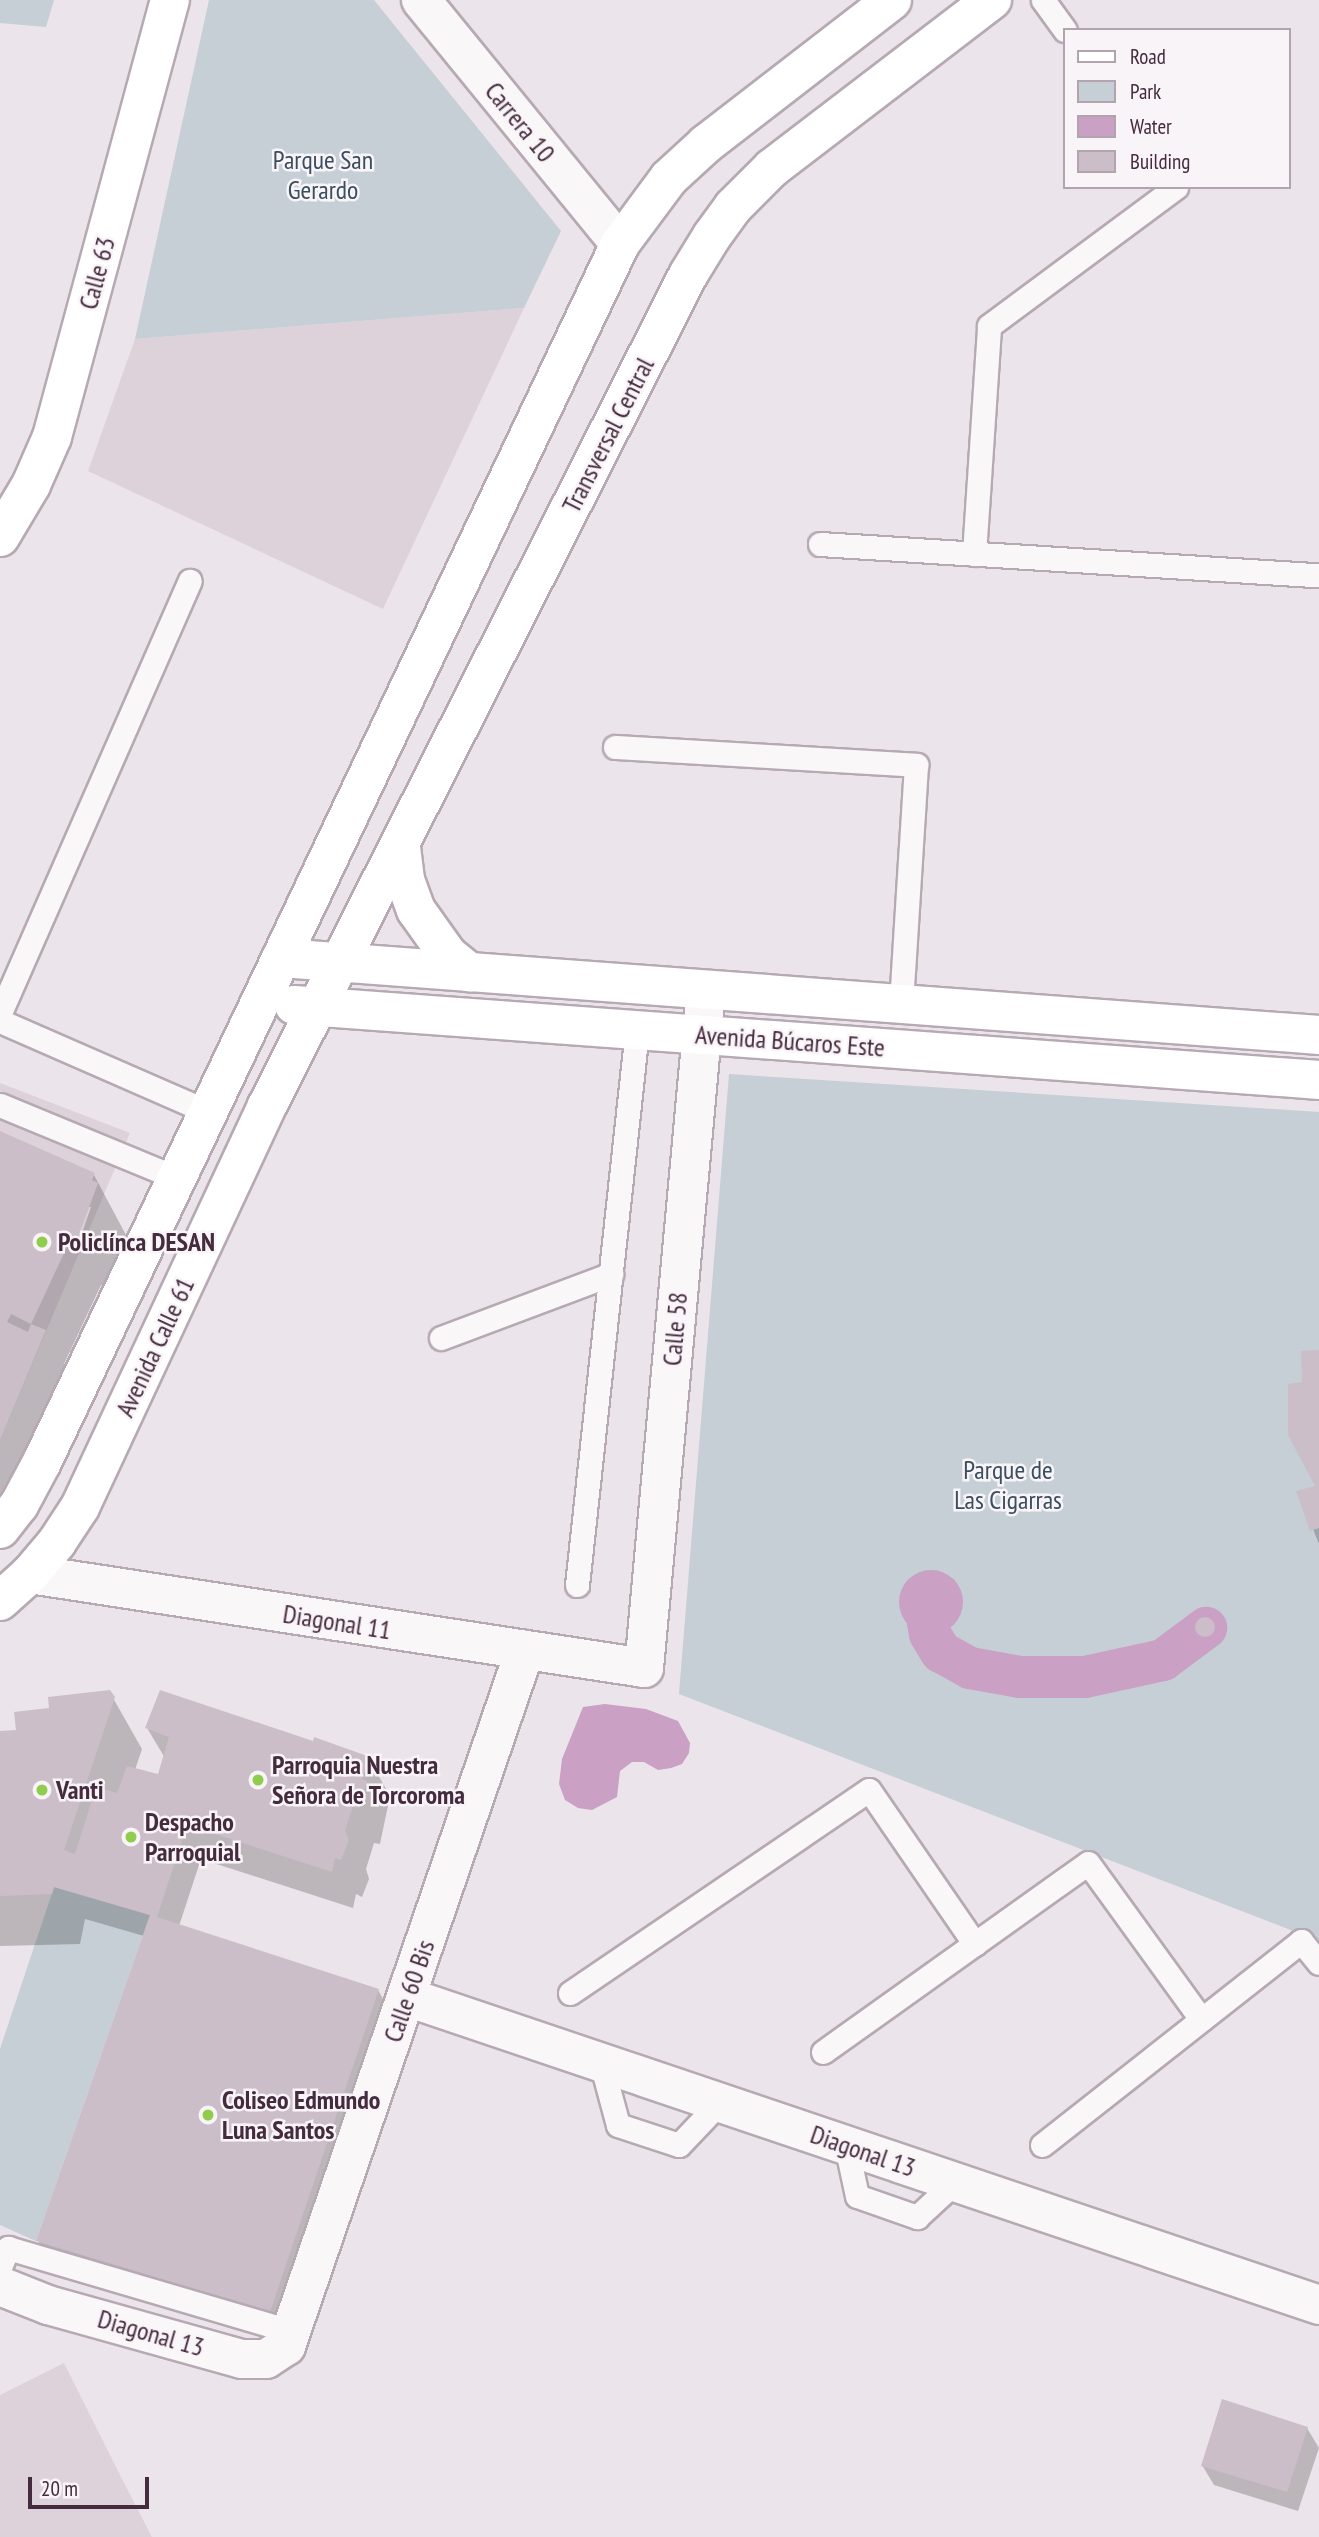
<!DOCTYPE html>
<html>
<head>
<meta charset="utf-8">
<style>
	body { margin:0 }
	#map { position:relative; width:1319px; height:2537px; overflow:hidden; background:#ebe4ea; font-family:"PT Sans Narrow",sans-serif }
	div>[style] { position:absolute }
	.built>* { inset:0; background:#ddd2da }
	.green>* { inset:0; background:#c5cfd5 }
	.water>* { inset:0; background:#caa0c4 }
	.round { border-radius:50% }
	.shadow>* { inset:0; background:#0003 }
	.canal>* { height:42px; margin:-21px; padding:0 21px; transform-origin:21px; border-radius:21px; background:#caa0c4 }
	.building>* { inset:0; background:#cbbec8 }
	.roads { filter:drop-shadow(2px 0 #b6a9b3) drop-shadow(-2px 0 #b6a9b3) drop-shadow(0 2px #b6a9b3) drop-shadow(0 -2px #b6a9b3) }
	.lane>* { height:23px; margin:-11.5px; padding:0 11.5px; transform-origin:11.5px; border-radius:11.5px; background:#faf7f9 }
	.street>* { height:38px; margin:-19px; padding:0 19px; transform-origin:19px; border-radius:19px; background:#faf7f9 }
	.secondary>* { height:38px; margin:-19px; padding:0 19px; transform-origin:19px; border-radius:19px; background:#fff }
	.dots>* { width:19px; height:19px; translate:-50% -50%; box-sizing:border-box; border:4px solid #f9f4f8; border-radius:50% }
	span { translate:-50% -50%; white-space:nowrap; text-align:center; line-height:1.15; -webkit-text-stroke:5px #f9f4f8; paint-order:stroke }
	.street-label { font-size:26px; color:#442b3d }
	.park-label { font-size:26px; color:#394f5f }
	.poi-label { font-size:26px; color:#442b3d; font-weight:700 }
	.left { translate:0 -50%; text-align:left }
	.legend { position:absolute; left:1063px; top:28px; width:228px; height:161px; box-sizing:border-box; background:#f9f4f8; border:2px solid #b1a4ad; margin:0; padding:9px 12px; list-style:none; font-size:21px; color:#442b3d }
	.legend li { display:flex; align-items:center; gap:14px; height:35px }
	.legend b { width:35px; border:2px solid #b1a4ad }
	.scale { position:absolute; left:28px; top:2477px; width:121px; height:32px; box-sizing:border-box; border:4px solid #442b3d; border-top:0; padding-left:9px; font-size:21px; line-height:24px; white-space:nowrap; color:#442b3d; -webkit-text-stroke:5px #f9f4f8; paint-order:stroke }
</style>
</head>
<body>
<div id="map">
	<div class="built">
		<div style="clip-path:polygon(524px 308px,383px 609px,88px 471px,135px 339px)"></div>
		<div style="clip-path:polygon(0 1083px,130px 1133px,0 1440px)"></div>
		<div style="clip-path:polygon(64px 2363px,122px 2479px,152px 2537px,0 2537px,0 2395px)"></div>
	</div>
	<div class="green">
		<div style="clip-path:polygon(0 0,54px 0,46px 27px,0 23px)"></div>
		<div style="clip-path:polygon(209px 0,374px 0,561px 231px,524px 308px,135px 339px)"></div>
		<div style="clip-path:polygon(729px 1074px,1319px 1112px,1319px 1941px,679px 1694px)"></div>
		<div style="clip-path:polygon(54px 1887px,150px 1915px,36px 2241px,0 2225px,0 2049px)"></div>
	</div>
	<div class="water">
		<div class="round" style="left:899px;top:1570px;width:64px;height:64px"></div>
		<div style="clip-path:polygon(605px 1704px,646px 1709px,678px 1721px,690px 1743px,689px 1753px,682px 1764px,671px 1768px,658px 1770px,644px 1762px,632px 1762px,620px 1771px,617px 1797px,592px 1810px,578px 1808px,565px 1800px,559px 1784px,562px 1759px,583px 1707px)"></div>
	</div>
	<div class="shadow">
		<div style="clip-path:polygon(evenodd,0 1133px,94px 1175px,126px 1235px,107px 1287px,101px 1285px,64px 1364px,74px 1382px,0 1510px,0 1133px,87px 1207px,91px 1207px,77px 1247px,74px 1245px,87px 1207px)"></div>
		<div style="clip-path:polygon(1319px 1352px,1319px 1544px,1298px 1492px,1317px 1487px,1304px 1384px)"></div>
		<div style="clip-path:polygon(1203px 1619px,1211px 1622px,1217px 1632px,1219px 1639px,1217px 1644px,1206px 1644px,1197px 1630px)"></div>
		<div style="clip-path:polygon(113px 1698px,142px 1749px,135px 1770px,159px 1776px,165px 1758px,147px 1728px,314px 1744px,369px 1759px,390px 1796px,380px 1844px,374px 1843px,366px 1869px,369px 1879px,362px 1897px,356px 1894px,353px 1908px,201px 1859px,179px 1926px,378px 1990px,383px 1999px,275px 2321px,43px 2250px,38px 2240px,144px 1936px,85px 1919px,80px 1944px,0 1946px,0 1733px,18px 1731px)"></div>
		<div style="clip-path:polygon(1307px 2428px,1319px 2448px,1298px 2511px,1214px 2485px,1202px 2465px)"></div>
	</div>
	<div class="canal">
		<div style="left:925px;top:1606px;width:28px;rotate:80deg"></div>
		<div style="left:930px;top:1634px;width:21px;rotate:59deg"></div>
		<div style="left:941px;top:1652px;width:33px;rotate:29deg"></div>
		<div style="left:970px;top:1668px;width:51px;rotate:10.2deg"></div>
		<div style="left:1020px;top:1677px;width:65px"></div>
		<div style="left:1085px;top:1677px;width:80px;rotate:-12.3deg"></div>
		<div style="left:1163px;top:1660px;width:54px;rotate:-36.7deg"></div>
	</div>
	<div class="building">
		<div style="clip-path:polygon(0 1131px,95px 1173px,92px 1180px,98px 1183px,78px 1238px,72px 1236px,31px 1324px,11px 1314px,7px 1322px,28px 1332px,31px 1324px,46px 1330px,0 1440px)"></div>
		<div style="clip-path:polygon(1319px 1350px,1319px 1528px,1310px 1531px,1296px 1491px,1315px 1486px,1288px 1435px,1288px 1384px,1302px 1382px,1301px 1351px)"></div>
		<div class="round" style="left:1195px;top:1617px;width:20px;height:20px"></div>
		<div style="clip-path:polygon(110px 1690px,115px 1697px,64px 1850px,75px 1854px,96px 1787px,117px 1793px,127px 1766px,158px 1774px,169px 1737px,145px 1728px,160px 1690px,313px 1741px,314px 1737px,370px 1757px,362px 1779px,367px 1781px,359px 1808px,353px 1806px,345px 1830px,349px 1840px,341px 1860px,335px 1858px,332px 1872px,187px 1825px,157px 1917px,379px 1989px,270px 2312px,36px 2241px,150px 1915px,54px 1887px,52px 1894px,0 1896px,0 1731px,16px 1730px,14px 1712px,49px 1708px,48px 1697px)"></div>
		<div style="clip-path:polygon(1222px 2399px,1308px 2427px,1287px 2492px,1201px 2466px)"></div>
	</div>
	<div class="roads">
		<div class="lane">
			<div style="left:1043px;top:0;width:37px;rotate:54deg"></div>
			<div style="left:820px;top:544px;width:500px;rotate:3.6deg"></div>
			<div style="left:974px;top:554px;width:228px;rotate:-86.2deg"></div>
			<div style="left:989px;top:326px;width:233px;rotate:-36.6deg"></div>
			<div style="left:615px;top:747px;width:302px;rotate:3.4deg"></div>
			<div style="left:916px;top:765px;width:239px;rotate:93.6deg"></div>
			<div style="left:0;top:1013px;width:472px;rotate:-66.3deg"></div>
			<div style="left:0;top:1021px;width:227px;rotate:23.6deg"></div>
			<div style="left:0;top:1105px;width:191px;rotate:22.4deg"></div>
			<div style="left:441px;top:1338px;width:182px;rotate:-20.6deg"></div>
			<div style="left:577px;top:1585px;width:558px;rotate:-83.83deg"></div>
			<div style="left:570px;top:1993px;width:361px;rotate:-34.2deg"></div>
			<div style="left:869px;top:1790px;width:187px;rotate:55.5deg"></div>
			<div style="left:823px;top:2052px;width:325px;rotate:-35.5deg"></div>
			<div style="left:1088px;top:1863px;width:193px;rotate:54.1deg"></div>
			<div style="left:601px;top:2062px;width:65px;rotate:74.9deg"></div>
			<div style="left:618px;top:2125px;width:64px;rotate:18.2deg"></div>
			<div style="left:679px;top:2145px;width:59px;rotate:-46.4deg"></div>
			<div style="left:846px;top:2145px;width:52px;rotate:77.8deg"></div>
			<div style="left:857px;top:2196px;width:64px;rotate:19.3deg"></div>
			<div style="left:917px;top:2217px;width:52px;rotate:-42.6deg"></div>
			<div style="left:1042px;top:2145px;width:330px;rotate:-38.2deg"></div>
			<div style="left:1301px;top:1941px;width:28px;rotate:51deg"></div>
			<div style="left:0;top:2267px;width:21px;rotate:-67deg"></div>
			<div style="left:8px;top:2248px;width:297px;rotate:16.4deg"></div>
		</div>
		<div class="street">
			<div style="left:421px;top:0;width:315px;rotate:50.8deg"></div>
			<div style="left:30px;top:1574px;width:621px;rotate:8.7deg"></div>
			<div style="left:644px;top:1668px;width:681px;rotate:-84.78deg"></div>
			<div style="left:407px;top:1997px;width:963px;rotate:18.66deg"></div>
			<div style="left:0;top:2286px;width:52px;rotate:21.6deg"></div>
			<div style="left:48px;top:2305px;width:201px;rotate:15.6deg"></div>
			<div style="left:242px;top:2359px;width:24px"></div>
			<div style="left:266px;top:2359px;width:24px;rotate:-33deg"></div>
			<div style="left:286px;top:2346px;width:736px;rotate:-71.05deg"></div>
		</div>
		<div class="secondary">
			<div style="left:0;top:537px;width:61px;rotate:-59.2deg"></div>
			<div style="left:31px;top:485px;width:52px;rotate:-66.4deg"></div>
			<div style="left:52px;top:437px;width:453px;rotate:-74.9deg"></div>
			<div style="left:401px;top:847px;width:33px;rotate:83deg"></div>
			<div style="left:405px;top:880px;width:32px;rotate:70deg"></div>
			<div style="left:416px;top:910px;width:55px;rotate:54.6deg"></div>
			<div style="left:448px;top:955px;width:28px;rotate:39deg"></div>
			<div style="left:281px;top:958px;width:1041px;rotate:4.24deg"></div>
			<div style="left:294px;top:1005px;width:1028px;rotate:4.18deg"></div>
			<div style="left:0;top:1529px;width:31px;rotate:-52deg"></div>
			<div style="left:19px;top:1505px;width:49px;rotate:-61.9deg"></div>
			<div style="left:42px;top:1462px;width:1348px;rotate:-64.61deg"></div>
			<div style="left:620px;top:244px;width:82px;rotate:-53.4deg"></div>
			<div style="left:669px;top:178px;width:50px;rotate:-42.6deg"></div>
			<div style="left:706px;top:144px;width:235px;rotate:-37.7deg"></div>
			<div style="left:0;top:1601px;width:40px;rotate:-42deg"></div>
			<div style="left:30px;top:1574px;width:42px;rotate:-49.8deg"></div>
			<div style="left:57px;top:1542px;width:42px;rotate:-56.7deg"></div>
			<div style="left:80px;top:1507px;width:442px;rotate:-65deg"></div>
			<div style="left:267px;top:1106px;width:932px;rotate:-63.13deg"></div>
			<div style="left:688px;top:275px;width:46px;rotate:-58.4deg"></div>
			<div style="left:712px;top:236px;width:36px;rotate:-54deg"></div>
			<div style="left:733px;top:207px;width:55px;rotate:-45deg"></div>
			<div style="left:772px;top:168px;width:277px;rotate:-37.4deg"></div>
		</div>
	</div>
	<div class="dots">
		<div style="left:42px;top:1242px;background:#90cd4c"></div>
		<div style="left:258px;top:1780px;background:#90cd4c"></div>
		<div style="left:42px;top:1790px;background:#90cd4c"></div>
		<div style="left:131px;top:1837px;background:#90cd4c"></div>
		<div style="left:208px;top:2115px;background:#90cd4c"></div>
	</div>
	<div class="street-label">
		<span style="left:520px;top:122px;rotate:51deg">Carrera 10</span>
		<span style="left:97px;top:273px;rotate:-75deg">Calle 63</span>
		<span style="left:608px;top:435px;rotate:-63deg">Transversal Central</span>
		<span style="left:790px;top:1041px;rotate:4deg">Avenida Búcaros Este</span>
		<span style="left:675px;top:1329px;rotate:-85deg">Calle 58</span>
		<span style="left:155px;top:1347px;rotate:-65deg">Avenida Calle 61</span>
		<span style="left:337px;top:1622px;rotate:9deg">Diagonal 11</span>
		<span style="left:409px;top:1991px;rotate:-71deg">Calle 60 Bis</span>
		<span style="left:863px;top:2151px;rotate:19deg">Diagonal 13</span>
		<span style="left:151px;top:2333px;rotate:16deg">Diagonal 13</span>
	</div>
	<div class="park-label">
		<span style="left:323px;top:175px">Parque San<br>Gerardo</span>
		<span style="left:1008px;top:1485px">Parque de<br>Las Cigarras</span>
	</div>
	<div class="poi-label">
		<span class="left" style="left:58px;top:1242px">Policlínca DESAN</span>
		<span class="left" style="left:272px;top:1780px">Parroquia Nuestra<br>Señora de Torcoroma</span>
		<span class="left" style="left:56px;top:1790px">Vanti</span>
		<span class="left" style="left:145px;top:1837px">Despacho<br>Parroquial</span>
		<span class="left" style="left:222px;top:2115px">Coliseo Edmundo<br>Luna Santos</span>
	</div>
	<ul class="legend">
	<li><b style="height:9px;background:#fff"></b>Road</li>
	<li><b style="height:19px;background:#c5cfd5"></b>Park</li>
	<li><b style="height:19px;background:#caa0c4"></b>Water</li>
	<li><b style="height:19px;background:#cbbec8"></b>Building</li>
	</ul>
	<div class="scale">20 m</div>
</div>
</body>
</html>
